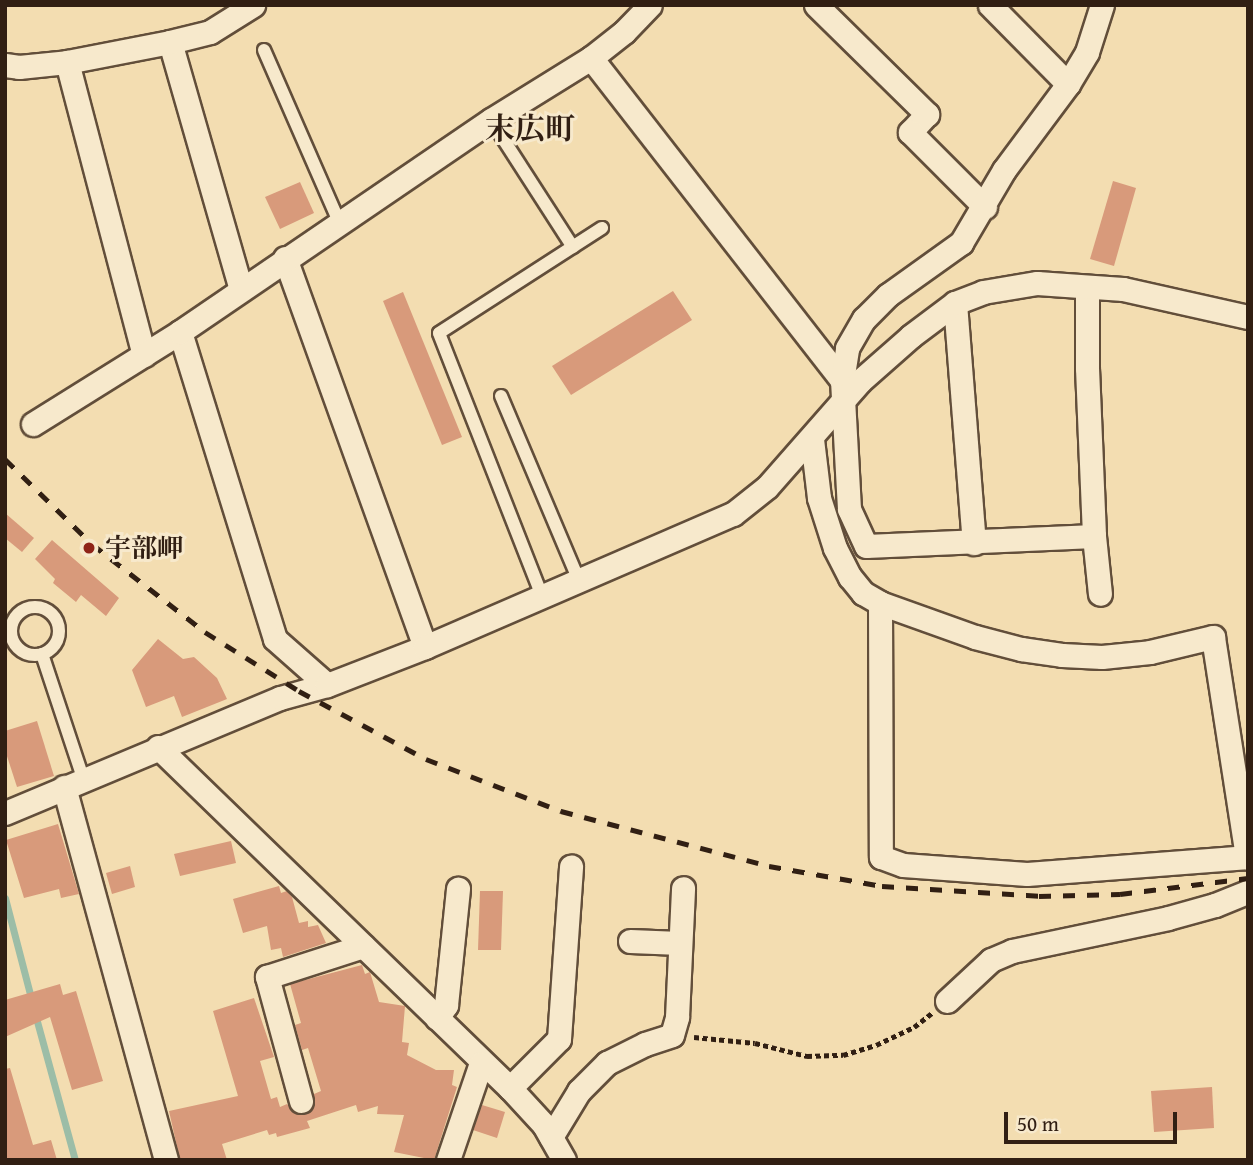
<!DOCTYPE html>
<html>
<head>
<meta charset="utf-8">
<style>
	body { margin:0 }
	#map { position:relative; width:1253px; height:1165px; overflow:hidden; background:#f3ddb1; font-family:"Gentium Book Plus","Noto Serif JP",serif }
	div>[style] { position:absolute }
	.stream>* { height:7px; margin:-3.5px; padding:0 3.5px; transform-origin:3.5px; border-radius:3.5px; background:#9cbda7 }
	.building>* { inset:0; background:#d89a7b }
	.path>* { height:4.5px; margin-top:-2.25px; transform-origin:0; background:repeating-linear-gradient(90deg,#311f13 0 5px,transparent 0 8.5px) }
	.roads { filter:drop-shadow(2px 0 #624e3a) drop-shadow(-2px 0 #624e3a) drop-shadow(0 2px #624e3a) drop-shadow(0 -2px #624e3a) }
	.lane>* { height:12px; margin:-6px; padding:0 6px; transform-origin:6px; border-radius:6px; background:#f7e9cc }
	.lane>.ring { margin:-6px; padding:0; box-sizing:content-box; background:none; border:12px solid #f7e9cc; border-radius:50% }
	.street>* { height:23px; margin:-11.5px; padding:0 11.5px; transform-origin:11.5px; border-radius:11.5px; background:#f7e9cc }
	.rail>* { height:5px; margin-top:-2.5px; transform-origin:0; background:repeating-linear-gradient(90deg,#311f13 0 12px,transparent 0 24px) }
	.dots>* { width:19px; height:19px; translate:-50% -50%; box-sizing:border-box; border:4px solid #f7e9cc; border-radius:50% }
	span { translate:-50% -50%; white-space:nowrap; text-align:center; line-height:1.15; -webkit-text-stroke:6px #f7e9cc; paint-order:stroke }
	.poi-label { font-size:26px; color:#311f13; font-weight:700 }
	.left { translate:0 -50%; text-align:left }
	.quarter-label { font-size:30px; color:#311f13; font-weight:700 }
	.frame { position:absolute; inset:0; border:7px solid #311f13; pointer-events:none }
	.scale { position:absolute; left:1004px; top:1112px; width:173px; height:32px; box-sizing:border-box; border:4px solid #311f13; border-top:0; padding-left:9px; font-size:21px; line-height:24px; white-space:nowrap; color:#311f13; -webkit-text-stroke:5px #f7e9cc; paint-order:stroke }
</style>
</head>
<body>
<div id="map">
	<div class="stream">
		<div style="left:5px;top:898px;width:107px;rotate:75.4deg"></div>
		<div style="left:35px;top:1014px;width:151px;rotate:74.7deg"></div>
	</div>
	<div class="building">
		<div style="clip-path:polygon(1113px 181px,1136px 188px,1114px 266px,1090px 259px)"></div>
		<div style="clip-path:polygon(300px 182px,314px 213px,280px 229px,265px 197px)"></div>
		<div style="clip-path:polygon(673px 291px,692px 320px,571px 395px,552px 366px)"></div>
		<div style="clip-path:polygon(403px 292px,462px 437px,442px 445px,383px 301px)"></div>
		<div style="clip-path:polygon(5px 513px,34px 538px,22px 552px,5px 538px)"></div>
		<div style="clip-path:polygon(52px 540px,119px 598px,106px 616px,81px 595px,76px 602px,53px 583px,55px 579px,35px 559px)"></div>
		<div style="clip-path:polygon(158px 639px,183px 659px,194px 657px,217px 678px,227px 699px,182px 717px,174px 696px,146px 707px,132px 670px)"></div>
		<div style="clip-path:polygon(37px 721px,54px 776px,17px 787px,5px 750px,5px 731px)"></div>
		<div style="clip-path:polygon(58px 824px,79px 894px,61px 898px,59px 889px,24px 898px,6px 840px)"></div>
		<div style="clip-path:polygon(231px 841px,236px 863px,180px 876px,174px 854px)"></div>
		<div style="clip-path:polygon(130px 866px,135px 887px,112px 894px,106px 873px)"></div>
		<div style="clip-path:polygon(279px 886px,281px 893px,287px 891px,292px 897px,299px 923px,308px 921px,308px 927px,318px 925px,326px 943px,283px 957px,281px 948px,271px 950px,267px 926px,243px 933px,233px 899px)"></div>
		<div style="clip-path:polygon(480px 891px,503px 891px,501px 950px,478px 950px)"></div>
		<div style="clip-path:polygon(362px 965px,365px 974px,370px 972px,379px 1002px,405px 1006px,402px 1042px,409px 1043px,407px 1055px,436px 1070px,454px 1070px,452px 1085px,457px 1087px,434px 1160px,394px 1152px,404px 1115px,377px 1114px,378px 1106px,358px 1112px,356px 1105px,307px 1121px,310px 1128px,277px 1137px,276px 1133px,269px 1135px,267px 1130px,222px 1144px,227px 1160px,180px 1160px,169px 1111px,238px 1096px,213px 1011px,254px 998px,274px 1057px,260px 1061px,271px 1099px,277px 1097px,280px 1107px,287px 1104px,297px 1114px,305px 1114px,314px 1105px,314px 1094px,321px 1091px,308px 1048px,302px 1050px,295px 1025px,301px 1023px,290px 984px)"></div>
		<div style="clip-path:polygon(60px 984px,63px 995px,76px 991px,103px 1081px,72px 1090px,50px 1017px,5px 1037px,5px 1000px)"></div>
		<div style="clip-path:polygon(10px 1068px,33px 1145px,51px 1140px,57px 1160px,5px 1160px,5px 1069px)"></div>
		<div style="clip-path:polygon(1212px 1087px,1214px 1128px,1154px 1132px,1151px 1091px)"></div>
		<div style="clip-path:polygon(482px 1105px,505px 1112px,497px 1138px,473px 1130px)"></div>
	</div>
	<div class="path">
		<div style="left:694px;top:1037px;width:61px;rotate:5.6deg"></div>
		<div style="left:755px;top:1043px;width:54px;rotate:14deg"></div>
		<div style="left:807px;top:1056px;width:36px;rotate:-2deg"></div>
		<div style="left:843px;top:1055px;width:34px;rotate:-17deg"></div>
		<div style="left:876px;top:1045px;width:42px;rotate:-25.3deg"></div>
		<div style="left:914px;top:1027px;width:23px;rotate:-38deg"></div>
	</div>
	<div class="roads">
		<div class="lane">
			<div style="left:264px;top:50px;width:188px;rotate:66.4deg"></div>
			<div style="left:491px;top:120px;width:151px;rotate:57.2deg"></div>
			<div style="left:501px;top:396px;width:201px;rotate:67.1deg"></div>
			<div style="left:542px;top:596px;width:282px;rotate:-111.4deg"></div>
			<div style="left:439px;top:333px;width:194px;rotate:-32.8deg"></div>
			<div class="ring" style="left:11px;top:607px;width:36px;height:36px"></div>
			<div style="left:42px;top:654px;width:134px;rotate:71.7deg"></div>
		</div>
		<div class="street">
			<div style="left:816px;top:5px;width:156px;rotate:44.5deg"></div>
			<div style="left:927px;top:114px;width:25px;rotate:133deg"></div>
			<div style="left:910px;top:132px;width:106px;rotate:45deg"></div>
			<div style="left:990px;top:5px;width:111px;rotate:45.4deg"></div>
			<div style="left:170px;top:42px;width:257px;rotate:74deg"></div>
			<div style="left:591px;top:58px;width:409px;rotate:52.1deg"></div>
			<div style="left:67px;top:62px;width:303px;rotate:75.3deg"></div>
			<div style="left:5px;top:65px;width:14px;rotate:8deg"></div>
			<div style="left:19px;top:67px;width:48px;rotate:-5.9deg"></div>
			<div style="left:67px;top:62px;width:105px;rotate:-11deg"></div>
			<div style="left:170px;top:42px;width:41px;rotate:-14deg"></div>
			<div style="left:210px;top:32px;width:51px;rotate:-32.1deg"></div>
			<div style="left:285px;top:258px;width:413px;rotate:70.2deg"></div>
			<div style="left:1087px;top:287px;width:81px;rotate:90deg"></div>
			<div style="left:1087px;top:368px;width:168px;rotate:87.6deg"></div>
			<div style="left:1094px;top:536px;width:58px;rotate:84.1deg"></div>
			<div style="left:955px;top:303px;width:241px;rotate:85.5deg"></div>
			<div style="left:180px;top:332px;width:321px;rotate:72.8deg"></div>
			<div style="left:275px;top:639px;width:69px;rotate:41.5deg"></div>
			<div style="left:33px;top:424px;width:173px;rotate:-32deg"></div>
			<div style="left:180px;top:332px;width:376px;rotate:-34.3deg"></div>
			<div style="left:491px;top:120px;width:118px;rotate:-31.8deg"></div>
			<div style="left:591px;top:58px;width:42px;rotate:-38.2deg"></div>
			<div style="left:624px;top:32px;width:37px;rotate:-46deg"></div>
			<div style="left:812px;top:439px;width:59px;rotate:83.2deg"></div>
			<div style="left:819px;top:498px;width:52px;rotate:72.3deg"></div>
			<div style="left:835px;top:548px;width:33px;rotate:63deg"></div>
			<div style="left:850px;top:577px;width:21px;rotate:51deg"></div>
			<div style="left:863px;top:593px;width:20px;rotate:30deg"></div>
			<div style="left:880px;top:603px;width:101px;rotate:19.7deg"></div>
			<div style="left:975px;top:637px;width:48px;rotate:14.6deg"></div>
			<div style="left:1021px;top:649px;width:41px;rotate:8.3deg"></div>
			<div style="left:1062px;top:655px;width:40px;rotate:2.9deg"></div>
			<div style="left:1102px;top:657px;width:48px;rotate:-5.9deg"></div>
			<div style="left:1150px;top:652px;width:65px;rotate:-13.4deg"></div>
			<div style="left:1213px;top:637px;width:223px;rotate:81.2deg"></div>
			<div style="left:1094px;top:536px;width:228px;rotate:177.5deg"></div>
			<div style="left:866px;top:546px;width:41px;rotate:-114.7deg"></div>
			<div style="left:849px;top:509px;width:128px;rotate:-93.1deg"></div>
			<div style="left:842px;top:381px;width:33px;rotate:-81deg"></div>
			<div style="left:847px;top:348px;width:34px;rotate:-60deg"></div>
			<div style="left:864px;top:319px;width:34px;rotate:-45deg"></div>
			<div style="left:888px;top:295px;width:90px;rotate:-35.5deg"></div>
			<div style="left:961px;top:243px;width:85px;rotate:-59.5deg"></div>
			<div style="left:1004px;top:170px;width:107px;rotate:-53.3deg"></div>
			<div style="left:1068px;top:84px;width:37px;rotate:-59deg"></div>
			<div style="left:1087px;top:52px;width:49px;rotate:-72.3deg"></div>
			<div style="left:880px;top:603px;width:254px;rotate:89.8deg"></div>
			<div style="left:881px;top:857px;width:23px;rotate:20deg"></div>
			<div style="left:903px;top:865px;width:124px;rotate:4.2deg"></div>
			<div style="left:1027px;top:874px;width:222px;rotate:-4.4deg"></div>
			<div style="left:158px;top:747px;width:490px;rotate:44.1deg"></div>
			<div style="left:510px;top:1088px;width:50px;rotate:47.4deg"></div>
			<div style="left:544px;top:1125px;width:40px;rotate:60.3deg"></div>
			<div style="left:64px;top:787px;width:387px;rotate:74.7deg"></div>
			<div style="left:5px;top:813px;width:298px;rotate:-22.7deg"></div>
			<div style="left:280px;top:698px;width:49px;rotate:-15.5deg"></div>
			<div style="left:327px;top:685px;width:105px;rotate:-21.2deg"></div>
			<div style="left:425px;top:647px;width:335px;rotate:-23.4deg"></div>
			<div style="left:733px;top:514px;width:43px;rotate:-38.5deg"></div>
			<div style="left:767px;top:487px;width:141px;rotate:-48.7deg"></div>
			<div style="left:860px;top:381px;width:68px;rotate:-41.4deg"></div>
			<div style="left:911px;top:336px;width:55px;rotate:-36.9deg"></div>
			<div style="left:955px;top:303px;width:30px;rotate:-21deg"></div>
			<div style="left:983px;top:292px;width:55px;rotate:-9.5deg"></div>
			<div style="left:1037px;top:283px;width:86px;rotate:4deg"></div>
			<div style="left:1123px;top:289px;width:128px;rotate:12.6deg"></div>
			<div style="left:630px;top:941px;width:50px;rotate:2.3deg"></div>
			<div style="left:947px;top:1001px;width:60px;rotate:-43deg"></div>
			<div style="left:991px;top:960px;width:23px;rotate:-23deg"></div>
			<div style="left:1012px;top:951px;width:159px;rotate:-11.9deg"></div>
			<div style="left:1168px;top:918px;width:49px;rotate:-15.5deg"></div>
			<div style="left:1215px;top:905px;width:35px;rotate:-22deg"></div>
			<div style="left:437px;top:1018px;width:16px;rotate:-55deg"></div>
			<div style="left:446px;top:1005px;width:117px;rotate:-84.1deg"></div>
			<div style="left:510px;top:1088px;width:69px;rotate:-45deg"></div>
			<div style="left:559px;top:1039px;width:173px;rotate:-86deg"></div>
			<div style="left:301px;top:1101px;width:129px;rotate:-105.3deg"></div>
			<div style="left:267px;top:977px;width:101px;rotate:-17.9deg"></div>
			<div style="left:551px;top:1137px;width:54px;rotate:-58.7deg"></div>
			<div style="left:579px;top:1091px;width:40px;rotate:-45deg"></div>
			<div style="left:607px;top:1063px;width:42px;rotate:-26.6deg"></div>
			<div style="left:645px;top:1044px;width:28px;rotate:-18deg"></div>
			<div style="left:672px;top:1035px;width:19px;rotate:-74deg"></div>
			<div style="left:677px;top:1017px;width:129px;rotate:-87.3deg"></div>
			<div style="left:448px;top:1160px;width:102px;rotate:-71.2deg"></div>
		</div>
	</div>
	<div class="rail">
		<div style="left:5px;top:459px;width:122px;rotate:44.3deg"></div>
		<div style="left:92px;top:544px;width:143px;rotate:37.9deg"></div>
		<div style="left:205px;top:632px;width:111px;rotate:32.1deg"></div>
		<div style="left:299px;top:691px;width:144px;rotate:28.2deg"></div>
		<div style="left:426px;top:759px;width:145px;rotate:21.1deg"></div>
		<div style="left:561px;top:811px;width:215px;rotate:14.8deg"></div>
		<div style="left:769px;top:866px;width:115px;rotate:10deg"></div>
		<div style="left:882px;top:886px;width:157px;rotate:3.6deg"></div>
		<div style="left:1039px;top:896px;width:81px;rotate:-1.4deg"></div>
		<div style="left:1120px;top:894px;width:129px;rotate:-7.1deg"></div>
	</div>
	<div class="dots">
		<div style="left:89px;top:548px;background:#8f2418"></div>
	</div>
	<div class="poi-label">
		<span class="left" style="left:105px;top:548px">宇部岬</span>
	</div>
	<div class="quarter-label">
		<span style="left:530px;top:128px">末広町</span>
	</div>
	<div class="frame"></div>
	<div class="scale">50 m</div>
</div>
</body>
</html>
